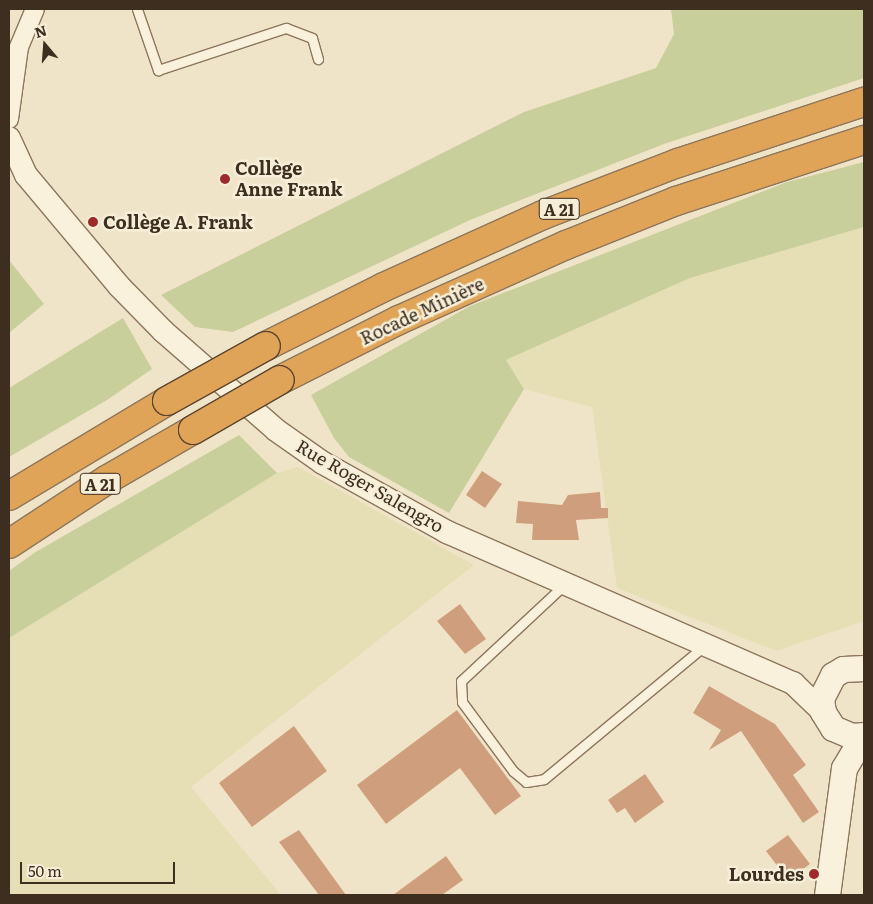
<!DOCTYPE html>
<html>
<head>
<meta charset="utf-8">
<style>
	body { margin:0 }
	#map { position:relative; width:873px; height:904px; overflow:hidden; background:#f0e4c8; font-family:Literata,serif }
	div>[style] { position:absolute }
	.farmland>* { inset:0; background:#e6deb5 }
	.green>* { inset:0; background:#c9cf9b }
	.building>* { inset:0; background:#cf9f7d }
	.roads { filter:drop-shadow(1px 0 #8d765c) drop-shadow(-1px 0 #8d765c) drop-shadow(0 1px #8d765c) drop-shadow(0 -1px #8d765c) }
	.service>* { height:9px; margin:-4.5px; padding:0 4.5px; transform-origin:4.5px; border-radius:4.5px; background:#faf1dc }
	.minor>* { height:18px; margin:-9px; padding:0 9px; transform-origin:9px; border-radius:9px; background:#faf1dc }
	.tertiary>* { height:22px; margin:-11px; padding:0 11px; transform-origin:11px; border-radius:11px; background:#faf1dc }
	.secondary>* { height:25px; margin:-12.5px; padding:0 12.5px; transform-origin:12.5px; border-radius:12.5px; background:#faf1dc }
	.motorway>* { height:28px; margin:-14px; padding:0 14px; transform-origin:14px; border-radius:14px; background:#e0a458 }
	.bridges { filter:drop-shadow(1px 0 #5b4430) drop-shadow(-1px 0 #5b4430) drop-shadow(0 1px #5b4430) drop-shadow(0 -1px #5b4430) }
	.motorway-bridge>* { height:28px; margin:-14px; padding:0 14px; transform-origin:14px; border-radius:14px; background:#e0a458 }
	.dots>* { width:14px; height:14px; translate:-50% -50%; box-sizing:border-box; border:2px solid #f7eed8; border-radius:50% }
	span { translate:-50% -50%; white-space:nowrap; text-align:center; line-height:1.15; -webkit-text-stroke:5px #f7eed8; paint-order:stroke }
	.shield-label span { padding:1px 4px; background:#f7eed8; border:1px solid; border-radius:4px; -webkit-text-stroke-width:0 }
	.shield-label { font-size:16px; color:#3d2e20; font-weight:700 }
	.poi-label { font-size:18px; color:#3d2e20; font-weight:700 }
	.left { translate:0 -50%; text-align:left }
	.right { translate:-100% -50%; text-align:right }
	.street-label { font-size:18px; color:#3d2e20 }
	.frame { position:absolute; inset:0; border:10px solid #3d2e20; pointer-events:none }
	.north { position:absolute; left:20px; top:20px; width:50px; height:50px; -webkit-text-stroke:4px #f7eed8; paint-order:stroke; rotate:342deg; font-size:14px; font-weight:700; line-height:20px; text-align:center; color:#3d2e20 }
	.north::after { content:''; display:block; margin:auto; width:18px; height:22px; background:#3d2e20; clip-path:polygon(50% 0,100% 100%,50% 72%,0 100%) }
	.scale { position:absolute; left:20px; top:862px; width:155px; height:22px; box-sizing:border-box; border:2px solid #3d2e20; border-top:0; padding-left:6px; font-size:15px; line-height:18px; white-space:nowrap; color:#3d2e20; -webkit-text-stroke:4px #f7eed8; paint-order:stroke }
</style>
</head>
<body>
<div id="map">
	<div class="farmland">
		<div style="clip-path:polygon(864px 227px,864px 621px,776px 651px,617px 588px,592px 407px,524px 389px,506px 360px,690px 278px)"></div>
		<div style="clip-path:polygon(298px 467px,474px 565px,191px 787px,281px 895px,9px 895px,9px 638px,223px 505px,277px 473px)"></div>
	</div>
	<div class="green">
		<div style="clip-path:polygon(671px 9px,864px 9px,864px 78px,664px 144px,470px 220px,233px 332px,195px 327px,161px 295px,524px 112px,656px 68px,674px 34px)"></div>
		<div style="clip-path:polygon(864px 162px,864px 227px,690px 278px,506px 360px,524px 389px,449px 513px,349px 457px,334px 438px,311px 395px,470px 306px,787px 182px)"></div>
		<div style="clip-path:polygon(9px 260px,44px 304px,9px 333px)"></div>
		<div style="clip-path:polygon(123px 318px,152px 369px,107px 400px,9px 457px,9px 388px)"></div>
		<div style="clip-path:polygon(239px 435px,277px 473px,9px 638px,9px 571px,34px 553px)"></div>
	</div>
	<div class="building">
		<div style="clip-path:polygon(482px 471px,502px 484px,485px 508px,466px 495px)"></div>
		<div style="clip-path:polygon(600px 492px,601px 508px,608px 508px,608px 518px,576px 520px,579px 540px,532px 540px,533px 524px,516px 523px,518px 501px,562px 505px,568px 495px)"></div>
		<div style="clip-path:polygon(460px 604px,486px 639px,465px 654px,437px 621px)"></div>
		<div style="clip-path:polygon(709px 686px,775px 724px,806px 765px,793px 775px,819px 812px,803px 823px,741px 731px,709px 750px,721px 730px,693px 713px)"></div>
		<div style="clip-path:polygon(457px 710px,521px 796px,495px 815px,460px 768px,386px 824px,357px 785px)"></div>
		<div style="clip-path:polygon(294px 726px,327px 771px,252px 827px,219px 783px)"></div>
		<div style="clip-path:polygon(645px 774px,664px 802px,635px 823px,625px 808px,617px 813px,608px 800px)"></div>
		<div style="clip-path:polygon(299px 830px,346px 895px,319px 895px,279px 842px)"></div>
		<div style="clip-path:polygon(788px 835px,810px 864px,788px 880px,766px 851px)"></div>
		<div style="clip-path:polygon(446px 856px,463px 880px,442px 895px,393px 895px)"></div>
	</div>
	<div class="roads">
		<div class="service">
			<div style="left:137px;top:9px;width:65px;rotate:71deg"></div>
			<div style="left:158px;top:70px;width:135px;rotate:-18.2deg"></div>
			<div style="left:286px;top:28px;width:28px;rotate:21deg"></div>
			<div style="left:312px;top:38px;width:22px;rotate:74deg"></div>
			<div style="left:565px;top:584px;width:142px;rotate:137deg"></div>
			<div style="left:461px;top:681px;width:21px;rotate:87deg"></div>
			<div style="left:462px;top:702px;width:86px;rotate:53.5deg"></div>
			<div style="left:513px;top:771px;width:17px;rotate:40deg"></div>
			<div style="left:526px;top:782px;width:18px;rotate:-9deg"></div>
			<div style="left:544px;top:779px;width:208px;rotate:-39.7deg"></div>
		</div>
		<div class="minor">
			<div style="left:9px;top:119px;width:73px;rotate:-82.1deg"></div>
			<div style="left:19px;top:47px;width:41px;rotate:-67.2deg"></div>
		</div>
		<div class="tertiary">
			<div style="left:9px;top:138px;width:41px;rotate:65.3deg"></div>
			<div style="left:26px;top:175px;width:145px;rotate:50deg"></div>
			<div style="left:119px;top:286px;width:63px;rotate:45.6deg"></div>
			<div style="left:163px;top:331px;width:150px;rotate:41.2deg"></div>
			<div style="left:276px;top:430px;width:57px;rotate:35.1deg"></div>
			<div style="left:323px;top:463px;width:142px;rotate:29.1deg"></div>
			<div style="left:447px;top:532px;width:378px;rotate:23.6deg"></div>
			<div style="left:793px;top:683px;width:42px;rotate:44deg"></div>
		</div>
		<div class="secondary">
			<div style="left:864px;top:668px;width:21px;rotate:177deg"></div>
			<div style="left:843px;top:669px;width:12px;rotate:149deg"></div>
			<div style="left:833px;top:675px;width:27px;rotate:117deg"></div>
			<div style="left:821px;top:699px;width:13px;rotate:81deg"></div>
			<div style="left:823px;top:712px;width:19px;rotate:58deg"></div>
			<div style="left:833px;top:728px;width:21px;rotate:23deg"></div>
			<div style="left:852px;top:736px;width:12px;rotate:-5deg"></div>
			<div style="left:827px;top:895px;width:128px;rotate:-82.4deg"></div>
			<div style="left:844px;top:768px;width:37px;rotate:-59deg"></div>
		</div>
		<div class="motorway">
			<div style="left:266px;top:346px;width:132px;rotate:-26.6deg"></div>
			<div style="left:384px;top:287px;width:175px;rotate:-24.4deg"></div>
			<div style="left:543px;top:215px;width:145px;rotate:-21.1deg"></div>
			<div style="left:678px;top:163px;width:196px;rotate:-18.2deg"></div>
			<div style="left:280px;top:380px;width:133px;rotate:-26.8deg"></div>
			<div style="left:399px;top:320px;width:183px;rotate:-24.2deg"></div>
			<div style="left:566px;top:245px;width:118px;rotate:-21.8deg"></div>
			<div style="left:676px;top:201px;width:198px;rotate:-18deg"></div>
			<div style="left:9px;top:496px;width:184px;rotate:-31deg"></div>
			<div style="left:9px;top:544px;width:118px;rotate:-33.3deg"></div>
			<div style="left:108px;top:479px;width:98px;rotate:-30deg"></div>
		</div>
	</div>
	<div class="bridges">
		<div class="motorway-bridge">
			<div style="left:167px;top:401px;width:113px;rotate:-29.1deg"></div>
			<div style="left:193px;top:430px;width:100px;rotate:-29.9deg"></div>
		</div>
	</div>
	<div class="dots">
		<div style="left:225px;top:179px;background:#9e2a2b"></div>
		<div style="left:93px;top:222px;background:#9e2a2b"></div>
		<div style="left:814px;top:874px;background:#9e2a2b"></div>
	</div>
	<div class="shield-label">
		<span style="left:559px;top:209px">A 21</span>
		<span style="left:100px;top:484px">A 21</span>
	</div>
	<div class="poi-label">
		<span class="left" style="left:235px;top:179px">Collège<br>Anne Frank</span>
		<span class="left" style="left:103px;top:222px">Collège A. Frank</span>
		<span class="right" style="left:804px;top:874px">Lourdes</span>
	</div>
	<div class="street-label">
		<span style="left:422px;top:311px;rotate:-25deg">Rocade Minière</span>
		<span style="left:370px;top:486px;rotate:30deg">Rue Roger Salengro</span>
	</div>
	<div class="frame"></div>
	<div class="north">N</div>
	<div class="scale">50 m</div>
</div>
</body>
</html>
